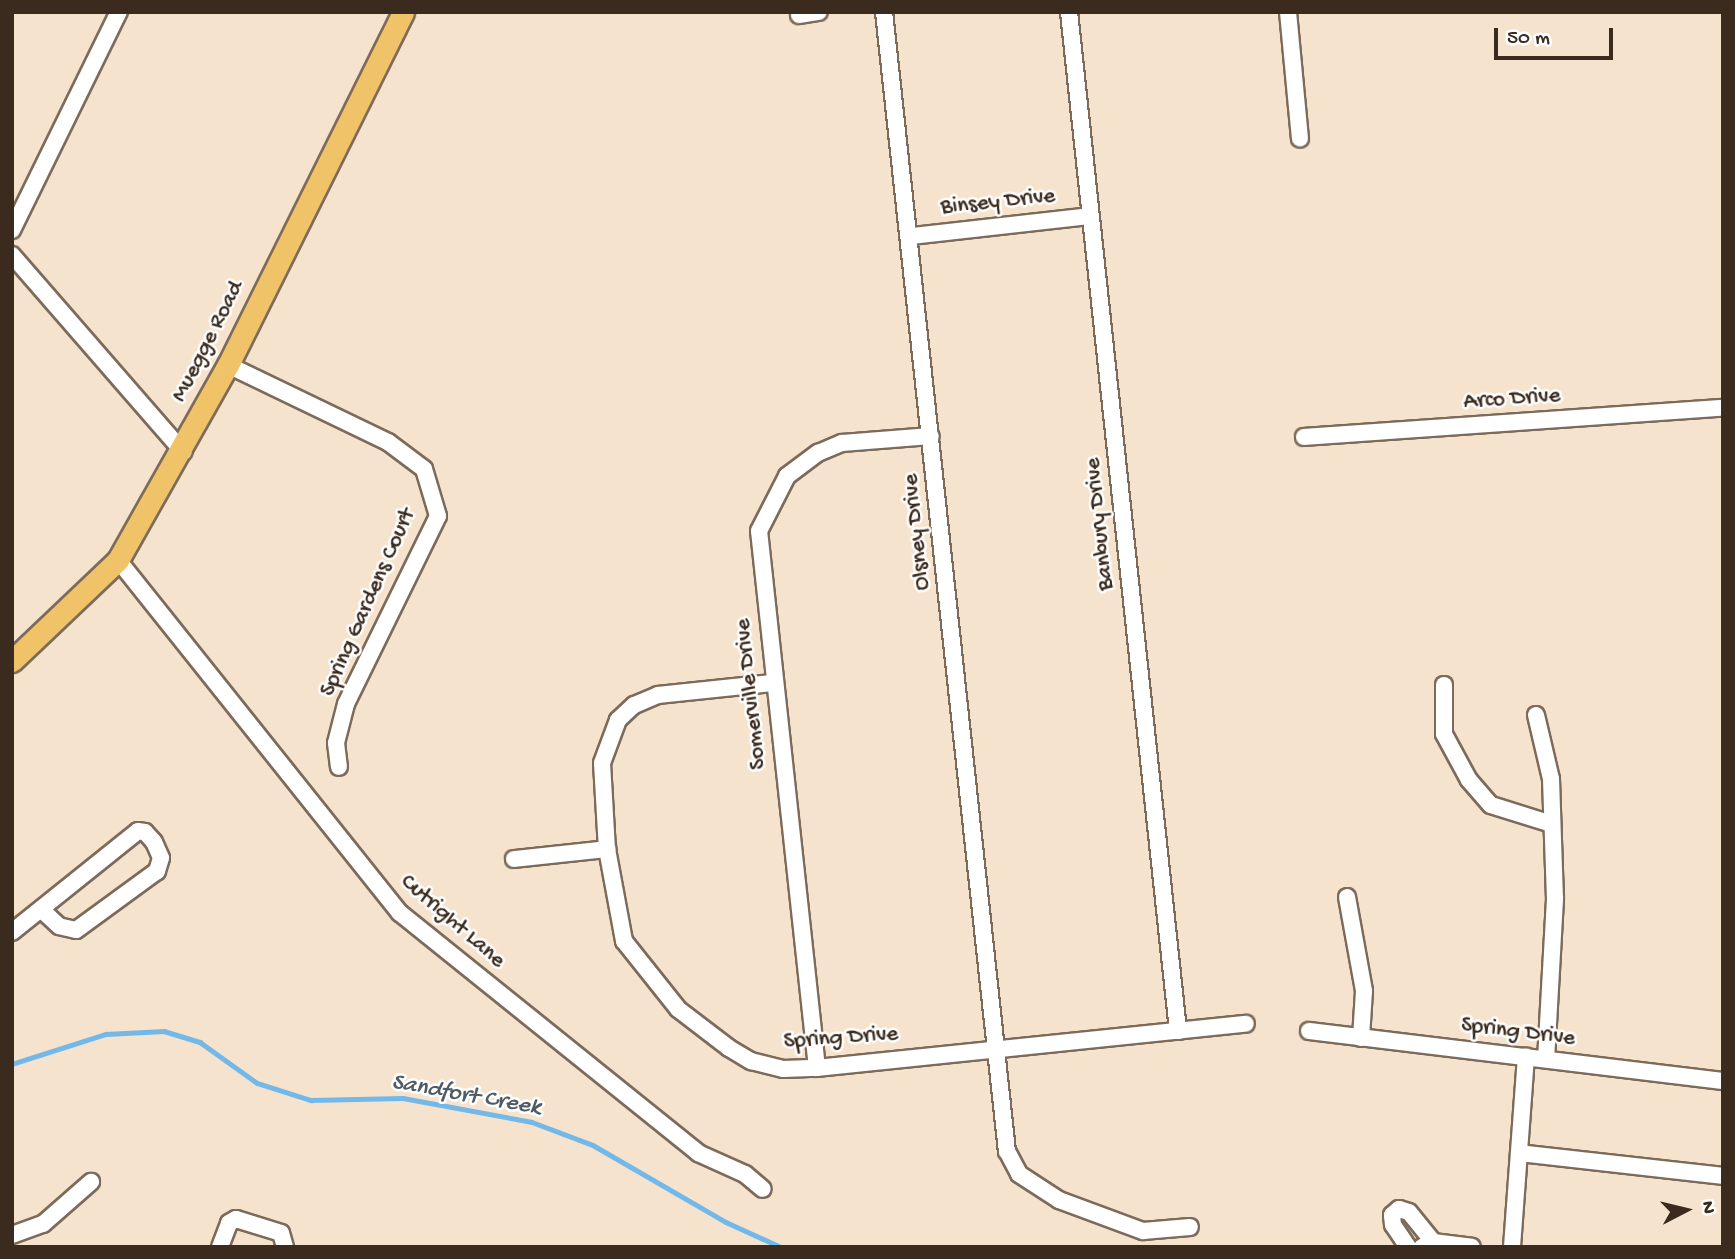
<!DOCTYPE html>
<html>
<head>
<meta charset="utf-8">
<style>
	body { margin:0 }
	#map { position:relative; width:1735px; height:1259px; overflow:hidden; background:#f6e3cd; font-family:"Gochi Hand",sans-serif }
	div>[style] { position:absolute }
	.stream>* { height:4.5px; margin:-2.25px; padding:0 2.25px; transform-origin:2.25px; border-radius:2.25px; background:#72b8e9 }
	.roads { filter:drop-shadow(2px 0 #7c6b5b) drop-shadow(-2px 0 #7c6b5b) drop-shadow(0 2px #7c6b5b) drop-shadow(0 -2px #7c6b5b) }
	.minor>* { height:16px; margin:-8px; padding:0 8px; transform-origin:8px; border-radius:8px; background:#fff }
	.major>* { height:21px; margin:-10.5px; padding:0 10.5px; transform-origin:10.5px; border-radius:10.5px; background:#f1c369 }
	span { translate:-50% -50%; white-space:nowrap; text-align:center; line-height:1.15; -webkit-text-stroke:5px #fff; paint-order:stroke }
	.street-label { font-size:23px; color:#3b2a1e }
	.water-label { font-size:24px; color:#4e5c65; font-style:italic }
	.frame { position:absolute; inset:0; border:14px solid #3b2a1e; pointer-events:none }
	.north { position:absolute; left:1651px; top:1175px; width:70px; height:70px; -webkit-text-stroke:5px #fff; paint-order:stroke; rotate:83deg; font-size:19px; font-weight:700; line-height:28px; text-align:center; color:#3b2a1e }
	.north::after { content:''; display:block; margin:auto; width:24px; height:32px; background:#3b2a1e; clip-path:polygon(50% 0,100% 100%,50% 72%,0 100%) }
	.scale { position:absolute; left:1494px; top:28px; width:119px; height:32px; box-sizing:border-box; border:4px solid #3b2a1e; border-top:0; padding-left:9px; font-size:21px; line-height:24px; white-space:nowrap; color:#3b2a1e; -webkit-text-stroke:5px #fff; paint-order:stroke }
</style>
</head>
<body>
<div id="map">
	<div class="stream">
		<div style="left:12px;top:1064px;width:99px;rotate:-17.7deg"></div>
		<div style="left:106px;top:1034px;width:58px;rotate:-3deg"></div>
		<div style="left:164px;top:1031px;width:38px;rotate:17deg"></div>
		<div style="left:200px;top:1042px;width:70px;rotate:35.7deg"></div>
		<div style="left:257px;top:1083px;width:57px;rotate:17.5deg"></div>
		<div style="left:311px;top:1100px;width:92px;rotate:-1.2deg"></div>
		<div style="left:403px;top:1098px;width:131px;rotate:10.5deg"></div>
		<div style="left:532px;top:1122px;width:65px;rotate:20.7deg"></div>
		<div style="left:593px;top:1145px;width:154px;rotate:30.1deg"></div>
		<div style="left:726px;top:1222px;width:60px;rotate:24.4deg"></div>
	</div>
	<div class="roads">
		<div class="minor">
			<div style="left:884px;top:12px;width:1146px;rotate:83.84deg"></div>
			<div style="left:1007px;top:1151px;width:26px;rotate:62deg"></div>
			<div style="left:1019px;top:1174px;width:48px;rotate:33deg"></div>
			<div style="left:1059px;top:1200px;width:90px;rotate:20.3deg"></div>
			<div style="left:1143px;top:1231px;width:47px;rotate:-4.9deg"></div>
			<div style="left:1069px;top:12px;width:1025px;rotate:83.89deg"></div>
			<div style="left:1288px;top:12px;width:127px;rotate:84.6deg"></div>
			<div style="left:799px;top:15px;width:20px;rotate:-9deg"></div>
			<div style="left:12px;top:230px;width:243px;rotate:-63.9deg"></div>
			<div style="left:912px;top:236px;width:179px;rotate:-6.4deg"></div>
			<div style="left:12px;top:255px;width:261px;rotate:49deg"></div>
			<div style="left:228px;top:365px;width:178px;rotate:25.7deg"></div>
			<div style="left:388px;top:442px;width:45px;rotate:36.9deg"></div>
			<div style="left:424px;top:469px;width:49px;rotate:73.4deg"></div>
			<div style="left:438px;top:516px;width:209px;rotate:116.1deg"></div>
			<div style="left:346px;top:704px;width:40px;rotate:104.4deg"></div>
			<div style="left:336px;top:743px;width:24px;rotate:83deg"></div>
			<div style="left:1304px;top:437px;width:420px;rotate:-4deg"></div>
			<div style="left:118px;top:560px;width:452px;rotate:51.4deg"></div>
			<div style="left:400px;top:913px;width:383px;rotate:38.8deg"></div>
			<div style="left:698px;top:1153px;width:51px;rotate:24.1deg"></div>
			<div style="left:745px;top:1174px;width:23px;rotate:40deg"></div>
			<div style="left:772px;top:683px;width:115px;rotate:174deg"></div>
			<div style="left:658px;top:695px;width:26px;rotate:157deg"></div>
			<div style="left:634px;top:705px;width:22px;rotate:137deg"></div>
			<div style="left:618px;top:720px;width:46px;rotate:110.4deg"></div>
			<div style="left:602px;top:763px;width:86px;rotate:86.7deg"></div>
			<div style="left:607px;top:849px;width:94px;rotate:79.5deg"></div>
			<div style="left:624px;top:941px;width:87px;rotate:51.5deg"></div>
			<div style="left:678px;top:1009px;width:64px;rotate:37.4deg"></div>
			<div style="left:729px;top:1048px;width:26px;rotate:31deg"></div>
			<div style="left:751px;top:1061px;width:33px;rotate:14deg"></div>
			<div style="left:783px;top:1069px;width:34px;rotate:-2deg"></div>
			<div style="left:817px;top:1068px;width:431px;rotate:-5.9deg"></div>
			<div style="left:1444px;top:685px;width:49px;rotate:90deg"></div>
			<div style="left:1444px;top:734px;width:52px;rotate:61.5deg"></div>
			<div style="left:1469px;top:780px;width:33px;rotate:49deg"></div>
			<div style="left:1491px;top:805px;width:64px;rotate:17.3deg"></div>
			<div style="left:1536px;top:715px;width:66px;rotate:76.8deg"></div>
			<div style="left:1551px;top:779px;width:120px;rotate:88.1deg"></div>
			<div style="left:1555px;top:899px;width:160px;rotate:93.2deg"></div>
			<div style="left:514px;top:859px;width:94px;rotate:-6.1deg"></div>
			<div style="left:1347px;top:897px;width:96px;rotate:79.7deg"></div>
			<div style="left:1364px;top:991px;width:47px;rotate:93.7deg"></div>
			<div style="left:12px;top:932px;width:161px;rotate:-38.7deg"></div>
			<div style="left:138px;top:831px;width:7px;rotate:8deg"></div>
			<div style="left:145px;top:832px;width:13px;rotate:48deg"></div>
			<div style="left:154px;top:842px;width:17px;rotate:66deg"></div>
			<div style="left:161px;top:858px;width:14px;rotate:107deg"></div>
			<div style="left:157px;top:871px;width:100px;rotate:143.9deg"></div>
			<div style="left:76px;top:930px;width:17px;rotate:-167deg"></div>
			<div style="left:59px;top:926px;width:23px;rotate:-137deg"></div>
			<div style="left:1309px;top:1031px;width:417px;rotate:6.9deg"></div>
			<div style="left:817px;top:1068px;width:540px;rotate:-96.16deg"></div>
			<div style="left:759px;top:531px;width:62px;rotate:-63deg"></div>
			<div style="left:787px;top:476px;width:39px;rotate:-37deg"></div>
			<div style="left:818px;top:453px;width:26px;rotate:-23deg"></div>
			<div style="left:842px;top:443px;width:89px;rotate:-4.5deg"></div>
			<div style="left:1519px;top:1153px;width:205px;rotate:6.4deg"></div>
			<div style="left:12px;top:1235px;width:33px;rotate:-20deg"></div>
			<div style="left:43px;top:1224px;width:64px;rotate:-41.2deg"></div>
			<div style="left:220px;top:1247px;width:26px;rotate:-69deg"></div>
			<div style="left:229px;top:1223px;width:8px;rotate:-30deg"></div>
			<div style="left:236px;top:1219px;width:47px;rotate:17.3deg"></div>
			<div style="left:281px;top:1233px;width:15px;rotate:74deg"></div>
			<div style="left:1408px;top:1247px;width:27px;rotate:-124deg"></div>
			<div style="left:1393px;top:1225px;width:10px;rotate:-96deg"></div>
			<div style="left:1392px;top:1215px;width:9px;rotate:-41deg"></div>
			<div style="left:1399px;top:1209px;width:10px;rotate:17deg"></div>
			<div style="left:1409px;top:1212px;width:38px;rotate:51deg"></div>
			<div style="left:1422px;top:1247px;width:12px;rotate:-24deg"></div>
			<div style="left:1433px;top:1242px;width:39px;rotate:7deg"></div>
			<div style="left:1512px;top:1247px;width:191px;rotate:-85.8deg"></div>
		</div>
		<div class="major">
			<div style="left:12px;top:661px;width:146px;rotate:-43.6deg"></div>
			<div style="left:118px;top:560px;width:224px;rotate:-60.6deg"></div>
			<div style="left:228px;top:365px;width:394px;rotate:-63.6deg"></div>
		</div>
	</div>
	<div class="street-label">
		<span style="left:998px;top:203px;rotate:-6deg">Binsey Drive</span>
		<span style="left:209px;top:342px;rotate:-63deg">Muegge Road</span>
		<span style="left:1512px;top:400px;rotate:-4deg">Arco Drive</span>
		<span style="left:1101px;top:524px;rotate:-96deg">Banbury Drive</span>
		<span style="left:918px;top:532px;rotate:-96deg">Olsney Drive</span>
		<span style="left:369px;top:603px;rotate:-66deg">Spring Gardens Court</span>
		<span style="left:752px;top:694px;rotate:-96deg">Somerville Drive</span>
		<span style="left:452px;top:922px;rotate:41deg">Cutright Lane</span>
		<span style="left:1518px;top:1033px;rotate:7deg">Spring Drive</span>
		<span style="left:841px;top:1039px;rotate:-4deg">Spring Drive</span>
	</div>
	<div class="water-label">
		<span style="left:466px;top:1096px;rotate:10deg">Sandfort Creek</span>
	</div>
	<div class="frame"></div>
	<div class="north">N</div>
	<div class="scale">50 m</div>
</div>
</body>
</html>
